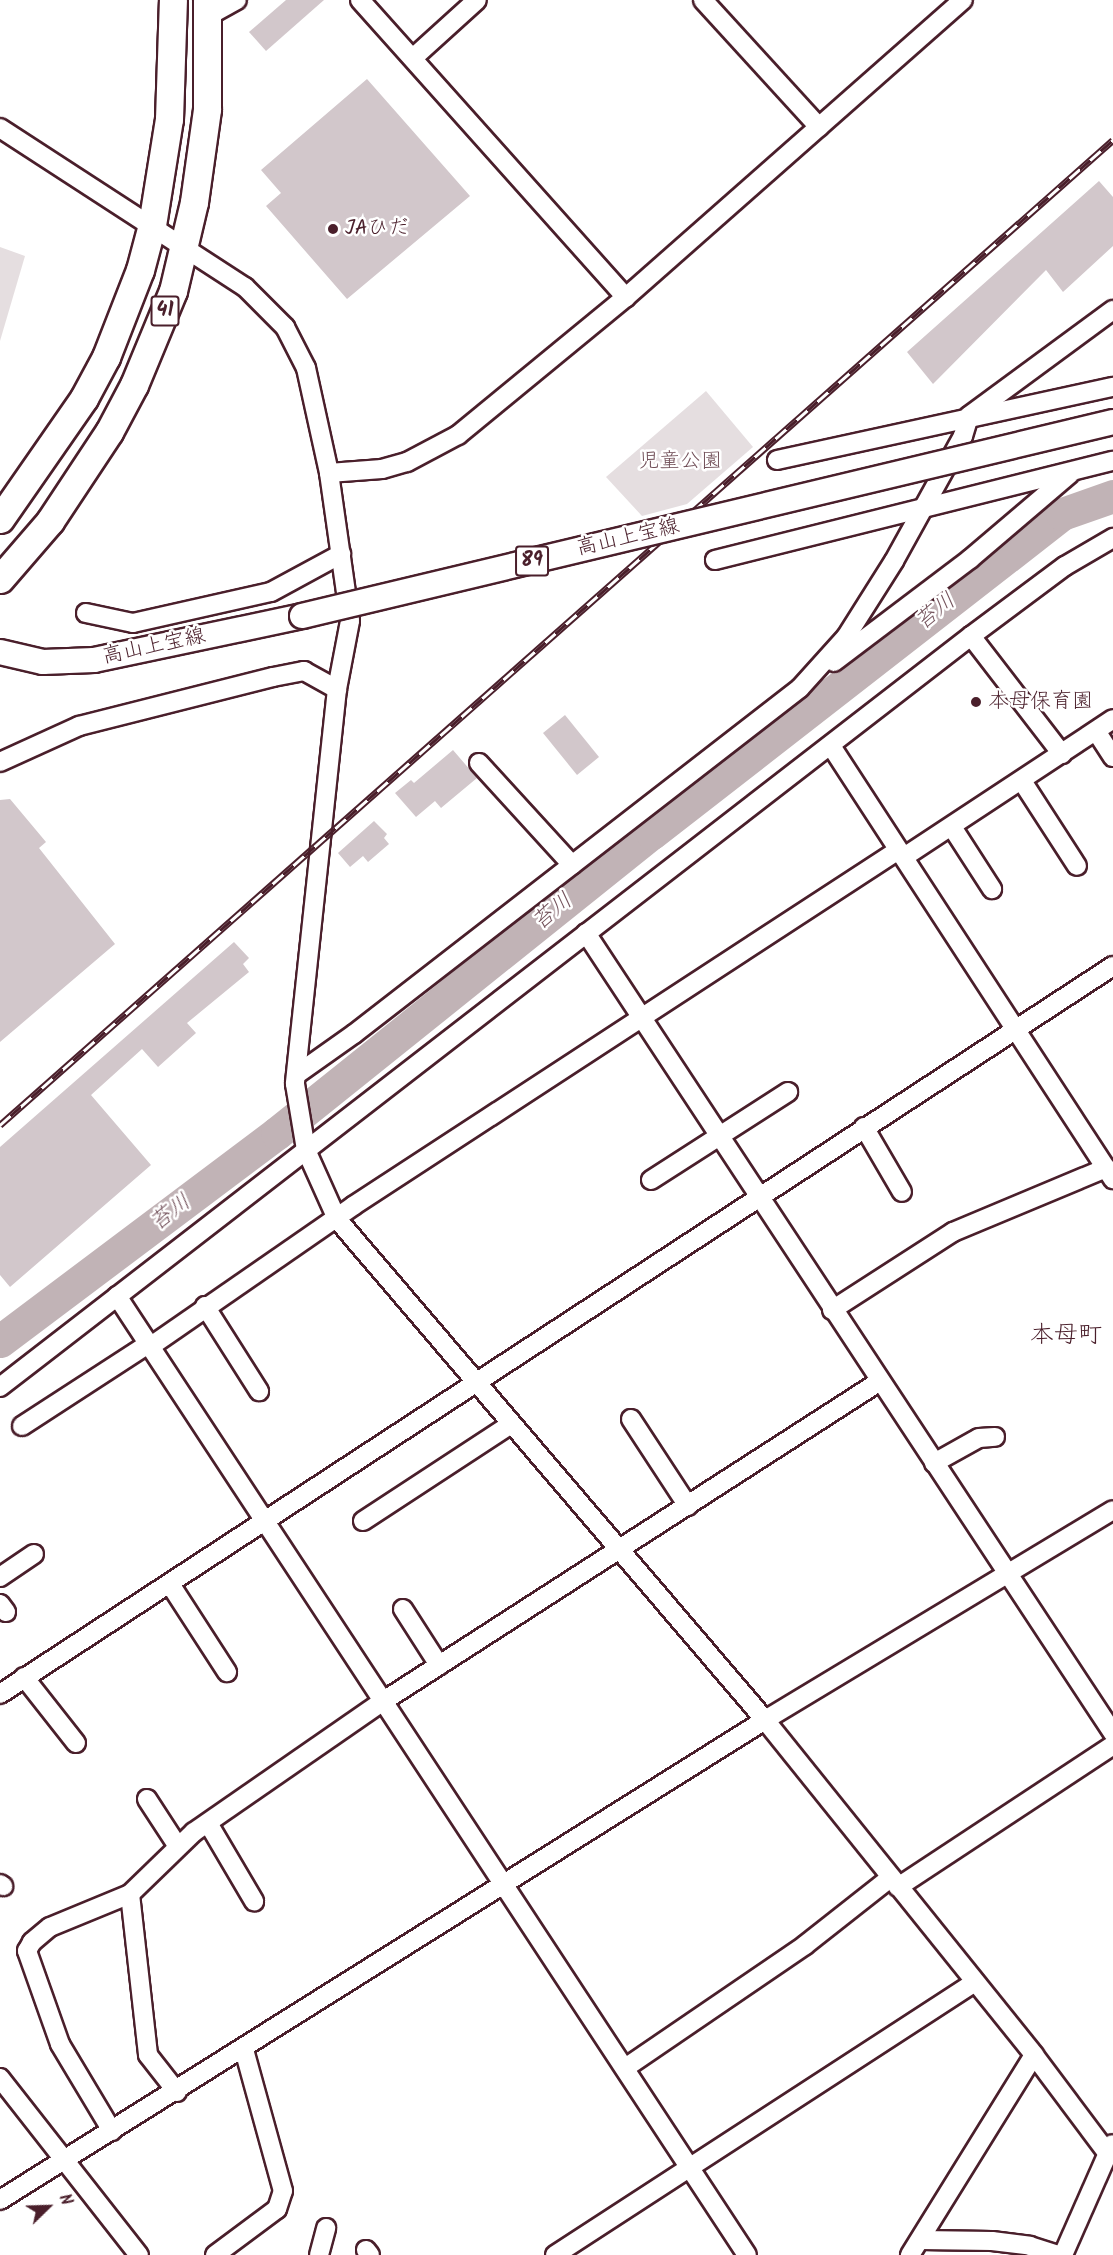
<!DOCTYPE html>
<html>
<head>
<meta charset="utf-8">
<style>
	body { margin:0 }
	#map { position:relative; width:1113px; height:2255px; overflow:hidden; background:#fff; font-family:Kalam,"Klee One",sans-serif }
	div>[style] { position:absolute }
	.green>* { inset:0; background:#e5dee0 }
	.river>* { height:33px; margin:-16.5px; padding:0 16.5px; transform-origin:16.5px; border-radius:16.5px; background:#c1b3b6 }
	.building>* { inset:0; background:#d2c7cb }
	.roads { filter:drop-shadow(2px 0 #4a1f2b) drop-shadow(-2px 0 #4a1f2b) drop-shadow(0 2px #4a1f2b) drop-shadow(0 -2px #4a1f2b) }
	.minor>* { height:18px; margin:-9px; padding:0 9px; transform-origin:9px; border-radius:9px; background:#fff }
	.major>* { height:24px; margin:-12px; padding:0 12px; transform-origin:12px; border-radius:12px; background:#fff }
	.highway>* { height:27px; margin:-13.5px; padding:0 13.5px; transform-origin:13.5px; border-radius:13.5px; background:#fff }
	.rail>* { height:7px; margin-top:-3.5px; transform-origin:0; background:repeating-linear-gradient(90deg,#fff 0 14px,#4a1f2b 0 28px); box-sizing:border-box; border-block:2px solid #4a1f2b }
	.bridges { filter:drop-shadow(2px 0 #4a1f2b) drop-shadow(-2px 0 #4a1f2b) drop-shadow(0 2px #4a1f2b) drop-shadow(0 -2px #4a1f2b) }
	.major-bridge>* { height:24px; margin:-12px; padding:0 12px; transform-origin:12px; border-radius:12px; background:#fff }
	.dots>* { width:16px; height:16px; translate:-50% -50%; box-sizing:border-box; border:3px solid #fff; border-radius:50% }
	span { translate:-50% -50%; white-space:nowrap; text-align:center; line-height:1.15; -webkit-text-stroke:5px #fff; paint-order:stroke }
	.shield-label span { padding:2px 4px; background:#fff; border:2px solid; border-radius:4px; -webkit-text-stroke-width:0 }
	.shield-label { font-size:20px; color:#4a1f2b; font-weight:700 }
	.poi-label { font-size:21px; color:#4a1f2b }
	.left { translate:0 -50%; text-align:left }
	.park-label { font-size:21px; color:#714f58 }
	.street-label { font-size:21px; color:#4a1f2b }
	.water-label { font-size:22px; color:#74535c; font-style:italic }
	.quarter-label { font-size:24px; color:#4a1f2b }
	.north { position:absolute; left:18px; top:2177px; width:60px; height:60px; -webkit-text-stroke:4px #fff; paint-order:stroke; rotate:67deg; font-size:16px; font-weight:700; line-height:24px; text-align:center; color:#4a1f2b }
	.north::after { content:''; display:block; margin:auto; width:21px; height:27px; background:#4a1f2b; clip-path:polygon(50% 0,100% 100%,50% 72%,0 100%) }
</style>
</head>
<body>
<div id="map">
	<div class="green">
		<div style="clip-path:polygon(0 247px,25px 256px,0 341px)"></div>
		<div style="clip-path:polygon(706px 391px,753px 447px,687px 504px,642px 516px,606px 477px)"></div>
	</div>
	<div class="river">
		<div style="left:0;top:1341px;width:346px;rotate:-36.9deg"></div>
		<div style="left:277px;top:1133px;width:480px;rotate:-38.7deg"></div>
		<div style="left:652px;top:833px;width:519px;rotate:-37.88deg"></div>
		<div style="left:1062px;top:514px;width:54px;rotate:-19.4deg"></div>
	</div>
	<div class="building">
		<div style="clip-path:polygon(286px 0,324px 0,266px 51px,249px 32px)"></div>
		<div style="clip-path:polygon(367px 79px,470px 196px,347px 299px,266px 206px,281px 193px,261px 170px)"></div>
		<div style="clip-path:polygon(1099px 181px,1113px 197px,1113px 246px,1063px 292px,1046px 270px,933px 384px,907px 352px)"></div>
		<div style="clip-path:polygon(565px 715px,599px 757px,577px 775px,543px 733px)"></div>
		<div style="clip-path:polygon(453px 750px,477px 778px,441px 808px,435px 801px,416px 817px,395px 793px,411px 780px,414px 783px)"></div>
		<div style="clip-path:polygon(10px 799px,46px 842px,39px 848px,115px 944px,0 1042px,0 800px)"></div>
		<div style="clip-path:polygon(374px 821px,387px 834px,384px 838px,389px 844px,368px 862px,363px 856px,350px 867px,338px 853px)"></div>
		<div style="clip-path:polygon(234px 942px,249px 958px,243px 964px,249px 972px,187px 1023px,196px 1033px,158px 1067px,142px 1049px,91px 1095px,151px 1165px,10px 1287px,0 1275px,0 1147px)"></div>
	</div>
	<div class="roads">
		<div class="minor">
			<div style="left:360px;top:0;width:399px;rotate:48.2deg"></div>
			<div style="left:703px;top:0;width:172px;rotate:47.6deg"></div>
			<div style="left:208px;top:16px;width:33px;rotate:-29deg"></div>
			<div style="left:413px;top:58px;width:86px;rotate:-42.2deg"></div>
			<div style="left:0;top:128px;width:292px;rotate:33deg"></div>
			<div style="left:245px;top:287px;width:57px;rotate:45deg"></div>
			<div style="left:285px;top:327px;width:46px;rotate:62.9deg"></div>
			<div style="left:306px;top:368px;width:107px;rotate:77.6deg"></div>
			<div style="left:329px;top:473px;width:149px;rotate:81.9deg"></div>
			<div style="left:350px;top:621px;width:69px;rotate:100.8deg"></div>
			<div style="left:337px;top:689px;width:397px;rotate:96.1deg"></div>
			<div style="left:295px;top:1084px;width:67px;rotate:80.5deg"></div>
			<div style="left:306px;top:1150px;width:76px;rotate:65.8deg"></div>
			<div style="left:337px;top:1219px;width:659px;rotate:49.49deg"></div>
			<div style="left:765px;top:1720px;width:430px;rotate:51.2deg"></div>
			<div style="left:1034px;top:2055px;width:124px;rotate:53.2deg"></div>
			<div style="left:777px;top:460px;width:344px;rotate:-12.3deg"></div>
			<div style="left:329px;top:473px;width:53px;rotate:-4.3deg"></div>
			<div style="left:382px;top:469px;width:26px;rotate:-16deg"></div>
			<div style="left:407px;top:462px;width:58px;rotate:-27.9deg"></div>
			<div style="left:458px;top:435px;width:217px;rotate:-39.4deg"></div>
			<div style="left:626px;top:297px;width:449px;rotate:-41.4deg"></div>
			<div style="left:715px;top:560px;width:410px;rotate:-14deg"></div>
			<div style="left:86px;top:613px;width:48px;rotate:12deg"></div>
			<div style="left:133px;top:623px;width:141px;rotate:-12.7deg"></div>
			<div style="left:271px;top:592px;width:80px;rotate:-28.5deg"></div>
			<div style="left:971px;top:636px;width:149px;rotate:52.4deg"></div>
			<div style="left:834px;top:662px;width:171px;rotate:-37.1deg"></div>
			<div style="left:970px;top:559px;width:131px;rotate:-40.4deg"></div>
			<div style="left:1096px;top:731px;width:31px;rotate:57deg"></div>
			<div style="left:831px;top:746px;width:517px;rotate:56.93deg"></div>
			<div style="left:0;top:762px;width:87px;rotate:-24.5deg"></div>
			<div style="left:79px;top:726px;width:200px;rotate:-14.2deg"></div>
			<div style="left:273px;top:677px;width:32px;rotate:-11deg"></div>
			<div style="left:304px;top:671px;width:38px;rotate:29deg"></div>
			<div style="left:479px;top:763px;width:138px;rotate:47.6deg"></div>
			<div style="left:1022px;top:781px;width:101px;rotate:57.1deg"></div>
			<div style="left:952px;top:827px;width:74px;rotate:57.2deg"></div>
			<div style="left:904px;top:857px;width:250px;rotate:-33.4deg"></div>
			<div style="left:586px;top:933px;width:958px;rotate:56.63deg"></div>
			<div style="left:296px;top:1075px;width:71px;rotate:-35.3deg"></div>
			<div style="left:354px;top:1034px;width:564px;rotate:-37.8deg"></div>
			<div style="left:800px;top:688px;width:69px;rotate:-48deg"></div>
			<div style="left:846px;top:637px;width:90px;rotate:-57.7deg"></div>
			<div style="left:894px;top:561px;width:143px;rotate:-61.1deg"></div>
			<div style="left:963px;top:436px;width:21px;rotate:-73deg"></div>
			<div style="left:969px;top:416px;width:179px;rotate:-36.4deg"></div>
			<div style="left:864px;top:1127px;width:75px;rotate:59.7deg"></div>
			<div style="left:651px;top:1180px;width:163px;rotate:-32.7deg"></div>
			<div style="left:117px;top:1296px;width:1147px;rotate:56.7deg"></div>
			<div style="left:205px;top:1306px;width:101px;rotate:57.6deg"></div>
			<div style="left:832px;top:1310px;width:144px;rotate:-32.8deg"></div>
			<div style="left:953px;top:1232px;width:166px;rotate:-22.7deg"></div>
			<div style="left:151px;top:1346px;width:246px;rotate:-34.7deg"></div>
			<div style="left:353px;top:1206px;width:650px;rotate:-33.13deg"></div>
			<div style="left:0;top:1387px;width:1228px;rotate:-37.72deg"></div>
			<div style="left:971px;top:636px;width:117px;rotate:-36.7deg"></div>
			<div style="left:1065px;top:566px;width:56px;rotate:-30.3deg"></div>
			<div style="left:631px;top:1419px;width:104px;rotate:56.8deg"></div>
			<div style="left:22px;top:1426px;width:153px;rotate:-33deg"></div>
			<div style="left:934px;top:1463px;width:51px;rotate:-29.1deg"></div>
			<div style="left:979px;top:1438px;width:16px;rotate:-4deg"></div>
			<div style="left:363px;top:1521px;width:177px;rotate:-33.2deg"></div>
			<div style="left:0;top:1577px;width:41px;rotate:-34.1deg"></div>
			<div style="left:170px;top:1584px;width:105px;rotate:57.1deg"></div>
			<div style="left:0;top:1604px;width:10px;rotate:53deg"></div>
			<div style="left:403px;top:1609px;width:67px;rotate:57.3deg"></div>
			<div style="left:24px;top:1677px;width:84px;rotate:51.8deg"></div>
			<div style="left:0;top:1694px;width:1330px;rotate:-33.19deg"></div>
			<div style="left:147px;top:1799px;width:55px;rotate:56.9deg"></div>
			<div style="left:208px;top:1823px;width:91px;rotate:59.5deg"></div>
			<div style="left:0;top:1884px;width:4px;rotate:34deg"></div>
			<div style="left:898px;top:1887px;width:258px;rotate:-33.4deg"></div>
			<div style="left:130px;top:1894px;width:162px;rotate:83.6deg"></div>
			<div style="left:148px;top:2055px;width:47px;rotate:51.9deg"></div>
			<div style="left:625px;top:2068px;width:218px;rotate:-34.3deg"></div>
			<div style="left:805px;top:1945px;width:108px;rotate:-38.2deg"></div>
			<div style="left:0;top:2078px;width:225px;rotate:51.9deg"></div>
			<div style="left:112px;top:2131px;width:101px;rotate:-120.9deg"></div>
			<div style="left:60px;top:2044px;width:99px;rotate:-109.5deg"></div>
			<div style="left:27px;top:1951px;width:10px;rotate:-61deg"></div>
			<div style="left:32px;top:1942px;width:23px;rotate:-40deg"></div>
			<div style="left:50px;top:1927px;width:87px;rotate:-22.4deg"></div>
			<div style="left:130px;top:1894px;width:89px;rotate:-44.1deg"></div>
			<div style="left:194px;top:1832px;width:229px;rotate:-34.7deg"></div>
			<div style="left:382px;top:1702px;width:592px;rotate:-32.8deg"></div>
			<div style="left:0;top:2200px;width:903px;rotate:-32.11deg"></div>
			<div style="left:765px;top:1720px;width:406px;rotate:-31.1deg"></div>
			<div style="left:921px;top:2240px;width:71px;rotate:0.8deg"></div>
			<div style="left:992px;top:2241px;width:38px;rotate:7deg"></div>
			<div style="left:1030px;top:2246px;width:28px;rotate:18deg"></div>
			<div style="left:366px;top:2250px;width:6px;rotate:51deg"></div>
			<div style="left:215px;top:2255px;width:77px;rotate:-36.6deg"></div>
			<div style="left:277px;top:2209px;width:19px;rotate:-72deg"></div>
			<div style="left:283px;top:2191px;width:147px;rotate:-105.4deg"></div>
			<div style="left:319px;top:2255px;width:28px;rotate:-75deg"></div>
			<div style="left:555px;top:2255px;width:501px;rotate:-33.02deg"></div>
			<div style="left:910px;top:2255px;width:235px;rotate:-58.2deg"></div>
			<div style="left:1063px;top:2255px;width:121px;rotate:-66.2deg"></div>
		</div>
		<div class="major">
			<div style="left:0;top:652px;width:44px;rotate:13.1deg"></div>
			<div style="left:43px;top:662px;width:51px;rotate:-2.2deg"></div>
			<div style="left:94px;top:660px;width:213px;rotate:-11.9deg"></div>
		</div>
		<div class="highway">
			<div style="left:0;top:519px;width:147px;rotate:-55.2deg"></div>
			<div style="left:84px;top:398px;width:47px;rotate:-61.8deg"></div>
			<div style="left:106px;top:357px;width:93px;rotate:-68.7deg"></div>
			<div style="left:140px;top:270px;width:47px;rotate:-75.1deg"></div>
			<div style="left:152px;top:225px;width:107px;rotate:-80.9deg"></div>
			<div style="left:169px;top:119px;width:119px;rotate:-88.1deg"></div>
			<div style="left:0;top:579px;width:77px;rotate:-49.2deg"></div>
			<div style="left:50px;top:521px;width:107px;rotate:-56.5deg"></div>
			<div style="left:109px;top:432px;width:53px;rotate:-62deg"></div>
			<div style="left:134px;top:385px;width:102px;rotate:-67.5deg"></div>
			<div style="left:173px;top:291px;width:91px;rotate:-76.7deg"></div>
			<div style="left:194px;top:202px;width:94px;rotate:-82deg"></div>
			<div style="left:207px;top:109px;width:109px;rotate:-90deg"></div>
		</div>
	</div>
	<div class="rail">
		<div style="left:0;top:1125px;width:1486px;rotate:-41.51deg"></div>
	</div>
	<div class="bridges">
		<div class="major-bridge">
			<div style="left:302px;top:616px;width:834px;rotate:-13.45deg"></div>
		</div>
	</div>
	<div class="dots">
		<div style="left:333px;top:229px;background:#4a1f2b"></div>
		<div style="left:976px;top:702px;background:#4a1f2b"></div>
	</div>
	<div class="shield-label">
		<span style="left:165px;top:311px">41</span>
		<span style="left:532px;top:561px">89</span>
	</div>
	<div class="poi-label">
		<span class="left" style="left:345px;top:229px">JAひだ</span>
		<span class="left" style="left:988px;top:702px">本母保育園</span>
	</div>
	<div class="park-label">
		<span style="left:680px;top:462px">児童公園</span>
	</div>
	<div class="street-label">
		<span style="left:628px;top:538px;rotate:-13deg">高山上宝線</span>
		<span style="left:154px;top:647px;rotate:-12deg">高山上宝線</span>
	</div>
	<div class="water-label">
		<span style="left:936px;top:612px;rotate:-38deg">苔川</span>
		<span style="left:553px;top:912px;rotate:-39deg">苔川</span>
		<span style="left:171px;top:1213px;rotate:-37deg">苔川</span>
	</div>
	<div class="quarter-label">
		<span style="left:1066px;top:1336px">本母町</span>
	</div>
	<div class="north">N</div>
</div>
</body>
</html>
